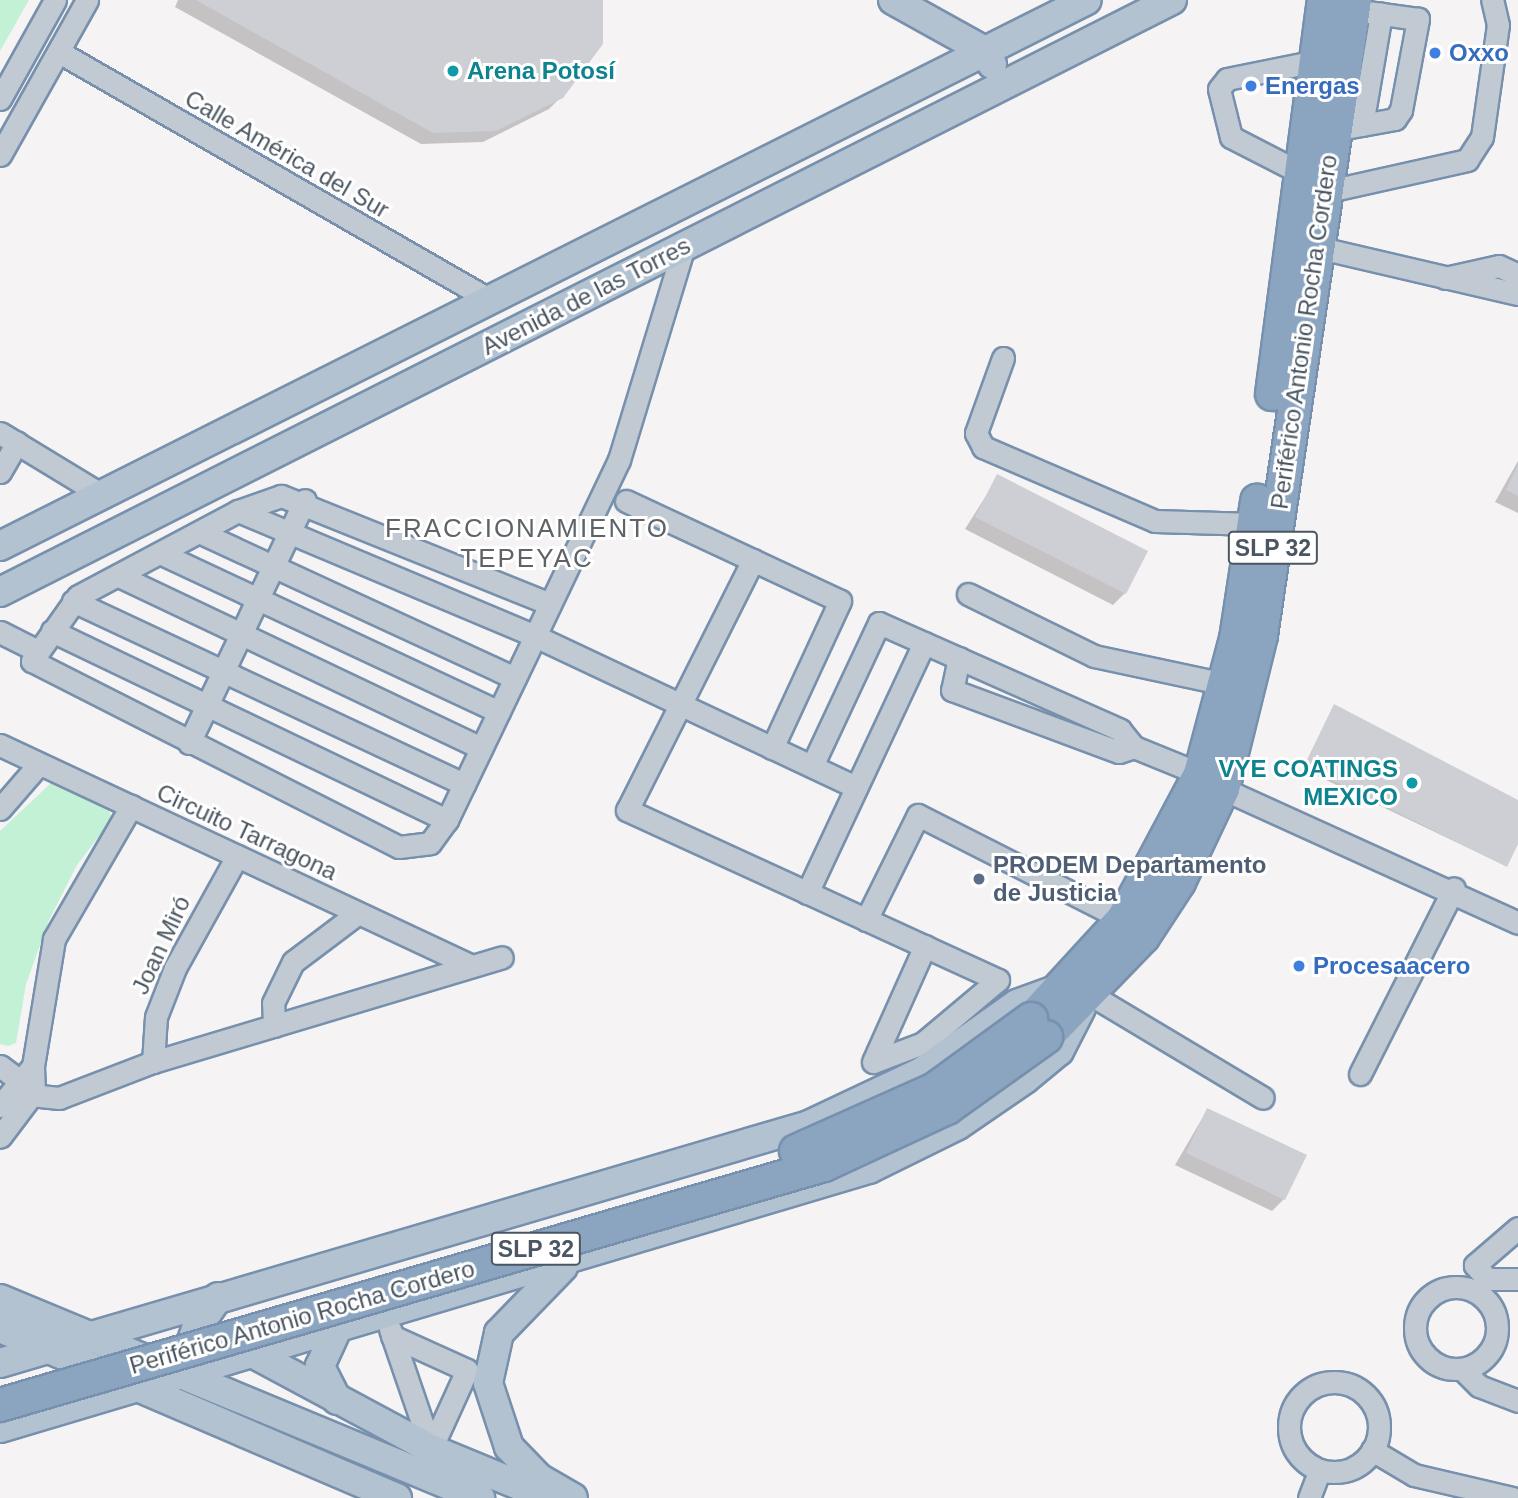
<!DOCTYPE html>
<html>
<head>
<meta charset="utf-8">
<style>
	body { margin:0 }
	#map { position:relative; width:1518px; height:1498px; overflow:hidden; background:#f5f3f3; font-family:Helvetica,sans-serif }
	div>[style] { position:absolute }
	.green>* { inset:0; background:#c3f1d5 }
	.shadow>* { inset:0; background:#0003 }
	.building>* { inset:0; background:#cdcfd5 }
	.roads { filter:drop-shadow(2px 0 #7690ad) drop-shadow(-2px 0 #7690ad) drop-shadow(0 2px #7690ad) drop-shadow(0 -2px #7690ad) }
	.minor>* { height:21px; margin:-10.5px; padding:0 10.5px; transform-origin:10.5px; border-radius:10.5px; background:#c1cad2 }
	.minor>.ring { margin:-10.5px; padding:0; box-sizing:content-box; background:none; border:21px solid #c1cad2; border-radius:50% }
	.major>* { height:28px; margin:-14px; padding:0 14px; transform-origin:14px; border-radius:14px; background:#b3c2d1 }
	.highway>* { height:32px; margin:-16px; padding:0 16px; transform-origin:16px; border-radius:16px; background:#8ba5c1 }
	.bridges { filter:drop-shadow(2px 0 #7690ad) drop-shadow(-2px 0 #7690ad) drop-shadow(0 2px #7690ad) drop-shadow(0 -2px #7690ad) }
	.highway-bridge>* { height:32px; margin:-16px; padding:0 16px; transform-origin:16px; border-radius:16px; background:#8ba5c1 }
	.dots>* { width:19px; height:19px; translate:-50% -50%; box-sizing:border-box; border:4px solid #fff; border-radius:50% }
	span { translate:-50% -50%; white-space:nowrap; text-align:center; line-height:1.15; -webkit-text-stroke:6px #fff; paint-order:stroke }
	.shield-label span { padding:2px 5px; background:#fff; border:2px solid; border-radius:5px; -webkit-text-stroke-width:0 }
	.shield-label { font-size:23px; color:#4a5661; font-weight:700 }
	.shop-label { font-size:24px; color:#366cbe; font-weight:700 }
	.left { translate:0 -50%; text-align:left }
	.culture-label { font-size:24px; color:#0d838f; font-weight:700 }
	.right { translate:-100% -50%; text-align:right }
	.street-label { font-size:24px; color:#4a5661 }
	.service-label { font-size:24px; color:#4e5e75; font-weight:700 }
	.neighbourhood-label { font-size:26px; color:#5f6368; letter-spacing:2px }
</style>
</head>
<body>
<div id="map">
	<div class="green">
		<div style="clip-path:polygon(0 0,29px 0,0 51px)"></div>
		<div style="clip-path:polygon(51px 783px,108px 807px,112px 819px,77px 865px,49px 920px,26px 984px,16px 1043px,8px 1046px,0 1044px,0 831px)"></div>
	</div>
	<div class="shadow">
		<div style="clip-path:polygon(178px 0,601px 0,562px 96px,549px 109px,483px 142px,421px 144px,175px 7px)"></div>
		<div style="clip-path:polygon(1518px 461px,1518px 513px,1495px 502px)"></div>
		<div style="clip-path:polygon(998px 477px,1125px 593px,1113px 605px,965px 529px)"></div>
		<div style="clip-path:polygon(1334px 706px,1518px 802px,1518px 840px,1506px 866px,1303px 769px)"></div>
		<div style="clip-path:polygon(1207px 1110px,1284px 1199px,1272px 1211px,1175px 1165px)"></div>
	</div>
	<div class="building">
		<div style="clip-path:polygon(196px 0,603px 0,603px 44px,563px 98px,496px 131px,433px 133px)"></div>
		<div style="clip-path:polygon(1518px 465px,1518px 496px,1506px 490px)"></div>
		<div style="clip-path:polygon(997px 474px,1148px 551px,1126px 594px,975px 517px)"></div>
		<div style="clip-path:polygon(1334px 704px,1518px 800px,1518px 844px,1507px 867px,1304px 766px)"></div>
		<div style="clip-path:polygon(1207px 1108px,1307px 1155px,1285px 1200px,1186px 1153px)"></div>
	</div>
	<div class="roads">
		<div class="minor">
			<div style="left:59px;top:52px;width:497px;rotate:29.9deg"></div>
			<div style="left:0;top:99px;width:113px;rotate:-60.9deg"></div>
			<div style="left:1362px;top:125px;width:113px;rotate:-80.3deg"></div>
			<div style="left:1334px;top:130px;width:62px;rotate:-10.2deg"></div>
			<div style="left:1395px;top:119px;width:11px;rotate:-56deg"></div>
			<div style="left:1401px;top:110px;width:93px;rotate:-79.4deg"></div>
			<div style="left:1418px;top:19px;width:66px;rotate:-172.1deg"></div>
			<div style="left:0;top:155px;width:178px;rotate:-60.7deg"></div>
			<div style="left:1301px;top:173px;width:79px;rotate:-152.8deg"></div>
			<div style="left:1231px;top:137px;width:49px;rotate:-104deg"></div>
			<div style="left:1219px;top:89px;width:13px;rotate:-51deg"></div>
			<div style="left:1227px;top:79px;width:91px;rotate:-11.4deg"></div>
			<div style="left:1324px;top:192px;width:147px;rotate:-12.6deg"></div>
			<div style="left:1467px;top:160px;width:27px;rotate:-57deg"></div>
			<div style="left:1482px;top:137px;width:113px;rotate:-81.9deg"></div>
			<div style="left:1498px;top:25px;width:26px;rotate:-103deg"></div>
			<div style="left:1316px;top:247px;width:207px;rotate:13.1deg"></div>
			<div style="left:1445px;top:278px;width:55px;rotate:-12.5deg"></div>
			<div style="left:1499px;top:266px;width:21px;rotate:25deg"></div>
			<div style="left:1003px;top:358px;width:80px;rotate:109.8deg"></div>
			<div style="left:976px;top:433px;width:16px;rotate:63deg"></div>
			<div style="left:983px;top:447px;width:187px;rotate:23.3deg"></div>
			<div style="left:1155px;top:521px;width:99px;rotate:1.7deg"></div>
			<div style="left:0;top:433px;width:119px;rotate:31.3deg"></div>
			<div style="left:0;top:472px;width:34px;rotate:-60deg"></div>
			<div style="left:626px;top:501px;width:236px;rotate:25deg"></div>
			<div style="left:840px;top:601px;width:162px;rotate:114.8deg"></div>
			<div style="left:238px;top:511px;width:322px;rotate:22.8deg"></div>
			<div style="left:535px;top:636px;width:355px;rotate:25.2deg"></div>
			<div style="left:199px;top:532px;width:348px;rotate:24.8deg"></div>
			<div style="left:162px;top:554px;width:372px;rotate:25.1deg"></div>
			<div style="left:753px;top:560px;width:280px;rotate:116.7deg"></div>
			<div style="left:627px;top:810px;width:408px;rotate:24.6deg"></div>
			<div style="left:998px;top:980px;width:98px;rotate:140deg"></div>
			<div style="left:923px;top:1043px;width:53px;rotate:159.2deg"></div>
			<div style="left:119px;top:576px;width:401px;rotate:25.4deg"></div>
			<div style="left:968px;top:594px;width:140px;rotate:26.2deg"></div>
			<div style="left:1094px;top:656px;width:134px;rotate:12.1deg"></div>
			<div style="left:73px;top:601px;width:432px;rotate:25.1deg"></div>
			<div style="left:550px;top:604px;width:290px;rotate:-158.1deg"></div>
			<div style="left:281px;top:496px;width:46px;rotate:160.8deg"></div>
			<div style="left:238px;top:511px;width:181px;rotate:152deg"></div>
			<div style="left:78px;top:596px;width:80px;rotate:125.3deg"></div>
			<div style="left:32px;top:661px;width:411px;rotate:26.9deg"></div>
			<div style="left:399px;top:847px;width:31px;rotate:-7deg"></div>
			<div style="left:430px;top:843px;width:29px;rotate:-54deg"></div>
			<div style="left:447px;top:820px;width:204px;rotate:-64.4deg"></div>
			<div style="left:535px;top:636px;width:195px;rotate:-64.5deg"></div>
			<div style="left:619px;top:460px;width:224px;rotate:-73.1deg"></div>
			<div style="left:52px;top:631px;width:438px;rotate:25.6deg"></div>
			<div style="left:0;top:632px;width:42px;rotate:26.6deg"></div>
			<div style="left:959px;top:658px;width:33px;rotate:102deg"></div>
			<div style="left:952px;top:690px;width:178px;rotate:20.4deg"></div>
			<div style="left:1119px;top:752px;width:16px;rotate:-18deg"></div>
			<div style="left:189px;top:743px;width:269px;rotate:-64.5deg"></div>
			<div style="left:0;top:745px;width:521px;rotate:25.09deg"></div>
			<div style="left:812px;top:766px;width:158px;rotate:-64.9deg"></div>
			<div style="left:879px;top:623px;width:264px;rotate:23.9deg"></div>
			<div style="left:1120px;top:730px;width:22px;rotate:51deg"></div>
			<div style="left:1134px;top:747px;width:71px;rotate:22.2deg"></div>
			<div style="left:1223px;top:789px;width:324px;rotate:24.4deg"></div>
			<div style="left:0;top:809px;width:60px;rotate:-49.1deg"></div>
			<div style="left:807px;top:893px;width:276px;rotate:-64.9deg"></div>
			<div style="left:866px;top:920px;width:117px;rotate:-63.7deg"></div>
			<div style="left:918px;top:815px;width:230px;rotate:26.9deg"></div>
			<div style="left:1091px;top:995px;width:200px;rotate:30.9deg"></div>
			<div style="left:274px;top:1026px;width:23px;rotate:-92deg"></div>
			<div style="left:273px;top:1003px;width:46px;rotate:-64deg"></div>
			<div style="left:293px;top:962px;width:81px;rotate:-37deg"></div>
			<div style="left:153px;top:1062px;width:45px;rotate:-86.2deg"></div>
			<div style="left:156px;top:1017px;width:53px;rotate:-68.8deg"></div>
			<div style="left:175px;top:968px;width:128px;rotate:-61deg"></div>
			<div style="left:873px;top:1062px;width:127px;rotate:-65.9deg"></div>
			<div style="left:0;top:1066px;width:50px;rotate:36.9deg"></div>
			<div style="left:40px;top:1096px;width:19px;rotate:6deg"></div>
			<div style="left:59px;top:1098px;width:101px;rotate:-21deg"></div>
			<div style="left:153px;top:1062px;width:364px;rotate:-16.7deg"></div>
			<div style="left:33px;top:1066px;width:129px;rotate:-80.6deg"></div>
			<div style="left:54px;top:939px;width:154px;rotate:-59.9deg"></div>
			<div style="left:1360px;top:1074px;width:208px;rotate:-63.2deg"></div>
			<div style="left:0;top:1106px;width:52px;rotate:-50.5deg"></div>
			<div style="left:33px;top:1066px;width:26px;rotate:88deg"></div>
			<div style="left:34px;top:1092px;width:56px;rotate:127.1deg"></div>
			<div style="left:1518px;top:1228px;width:57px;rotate:139.3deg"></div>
			<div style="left:1475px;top:1265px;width:18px;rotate:49deg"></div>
			<div style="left:1487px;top:1279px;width:31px"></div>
			<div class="ring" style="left:1415px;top:1287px;width:61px;height:61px"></div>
			<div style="left:390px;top:1329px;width:127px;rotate:71.1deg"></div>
			<div style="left:392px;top:1336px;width:82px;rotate:24.4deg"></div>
			<div style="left:467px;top:1370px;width:87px;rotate:114.5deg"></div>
			<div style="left:1462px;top:1369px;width:24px;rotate:45deg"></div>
			<div style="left:1479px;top:1386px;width:42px;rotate:21deg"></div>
			<div class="ring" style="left:1289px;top:1382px;width:69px;height:69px"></div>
			<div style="left:1372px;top:1450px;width:49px;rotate:30.8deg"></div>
			<div style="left:1414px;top:1475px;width:102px;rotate:13.1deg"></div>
			<div style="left:1309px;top:1498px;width:30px;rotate:-69deg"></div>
		</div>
		<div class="major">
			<div style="left:893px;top:0;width:105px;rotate:29deg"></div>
			<div style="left:985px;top:51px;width:15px;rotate:62deg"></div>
			<div style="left:0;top:546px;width:1216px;rotate:-26.67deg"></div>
			<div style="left:0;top:592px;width:1313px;rotate:-26.8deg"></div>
			<div style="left:563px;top:1267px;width:92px;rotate:134.1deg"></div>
			<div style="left:499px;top:1333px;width:51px;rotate:102.4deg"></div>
			<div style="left:488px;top:1383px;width:67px;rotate:71.8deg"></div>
			<div style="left:509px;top:1447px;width:43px;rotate:45.9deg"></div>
			<div style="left:539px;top:1478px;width:39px;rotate:30deg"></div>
			<div style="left:0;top:1299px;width:520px;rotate:22.52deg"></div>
			<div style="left:0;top:1328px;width:432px;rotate:23.2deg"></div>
			<div style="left:254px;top:1354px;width:201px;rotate:28.2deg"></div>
			<div style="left:431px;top:1449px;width:129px;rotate:22.4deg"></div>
			<div style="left:0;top:1363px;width:843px;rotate:-16.39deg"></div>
			<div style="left:809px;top:1125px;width:126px;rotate:-25.3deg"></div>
			<div style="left:923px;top:1071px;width:115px;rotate:-35.5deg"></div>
			<div style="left:1017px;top:1004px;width:47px;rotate:-20deg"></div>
			<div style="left:182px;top:1369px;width:42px;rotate:-70.7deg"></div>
			<div style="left:196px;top:1329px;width:39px;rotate:-55deg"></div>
			<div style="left:337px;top:1400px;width:38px;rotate:-117deg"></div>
			<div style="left:320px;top:1366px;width:41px;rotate:-65.3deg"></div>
			<div style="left:0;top:1428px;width:907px;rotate:-16.6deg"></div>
			<div style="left:869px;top:1169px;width:99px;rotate:-26.3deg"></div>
			<div style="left:958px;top:1125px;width:81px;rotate:-34.5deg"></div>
			<div style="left:1025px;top:1079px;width:44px;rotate:-39.5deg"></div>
			<div style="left:1059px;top:1051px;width:48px;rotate:-62.9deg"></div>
		</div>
		<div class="highway">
			<div style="left:1272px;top:394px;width:397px;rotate:-82.5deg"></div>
			<div style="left:1031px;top:1019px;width:136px;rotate:-47.4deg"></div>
			<div style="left:1123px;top:919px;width:164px;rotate:-62deg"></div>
			<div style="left:1200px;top:774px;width:140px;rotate:-75.1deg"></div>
			<div style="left:1236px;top:639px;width:140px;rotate:-81.3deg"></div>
			<div style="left:1046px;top:1037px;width:139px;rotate:-45.9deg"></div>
			<div style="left:1143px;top:937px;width:66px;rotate:-56.8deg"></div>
			<div style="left:1179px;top:882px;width:103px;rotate:-64.7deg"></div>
			<div style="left:1223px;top:789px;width:159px;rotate:-76.1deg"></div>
			<div style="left:1261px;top:635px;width:642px;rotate:-81.58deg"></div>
		</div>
	</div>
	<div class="bridges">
		<div class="highway-bridge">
			<div style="left:796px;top:1151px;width:152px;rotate:-24deg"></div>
			<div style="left:935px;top:1089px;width:119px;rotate:-36.1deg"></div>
			<div style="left:0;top:1405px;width:858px;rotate:-16.24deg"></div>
			<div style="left:824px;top:1165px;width:136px;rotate:-24.9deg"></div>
			<div style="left:947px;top:1108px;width:122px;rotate:-35.6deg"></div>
		</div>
	</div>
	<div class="dots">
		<div style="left:1435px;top:53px;background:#3f7fe0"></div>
		<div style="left:453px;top:71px;background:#0f9aa8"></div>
		<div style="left:1251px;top:86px;background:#3f7fe0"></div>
		<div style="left:1412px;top:783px;background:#0f9aa8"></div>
		<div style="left:979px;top:879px;background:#5c6f8a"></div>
		<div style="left:1299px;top:966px;background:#3f7fe0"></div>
	</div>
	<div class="shield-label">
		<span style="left:1273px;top:548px">SLP 32</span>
		<span style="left:536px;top:1249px">SLP 32</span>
	</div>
	<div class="shop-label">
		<span class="left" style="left:1449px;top:53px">Oxxo</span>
		<span class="left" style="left:1265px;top:86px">Energas</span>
		<span class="left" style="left:1313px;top:966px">Procesaacero</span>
	</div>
	<div class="culture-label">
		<span class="left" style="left:467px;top:71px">Arena Potosí</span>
		<span class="right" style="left:1398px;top:783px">VYE COATINGS<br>MEXICO</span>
	</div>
	<div class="street-label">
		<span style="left:287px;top:154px;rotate:30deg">Calle América del Sur</span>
		<span style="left:586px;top:296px;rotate:-27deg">Avenida de las Torres</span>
		<span style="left:1304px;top:332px;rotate:-82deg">Periférico Antonio Rocha Cordero</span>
		<span style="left:247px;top:832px;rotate:25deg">Circuito Tarragona</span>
		<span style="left:161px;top:945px;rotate:-65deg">Joan Miró</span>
		<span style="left:302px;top:1317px;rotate:-16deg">Periférico Antonio Rocha Cordero</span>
	</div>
	<div class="service-label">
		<span class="left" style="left:993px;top:879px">PRODEM Departamento<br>de Justicia</span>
	</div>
	<div class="neighbourhood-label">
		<span style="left:527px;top:544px">FRACCIONAMIENTO<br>TEPEYAC</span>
	</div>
</div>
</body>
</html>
